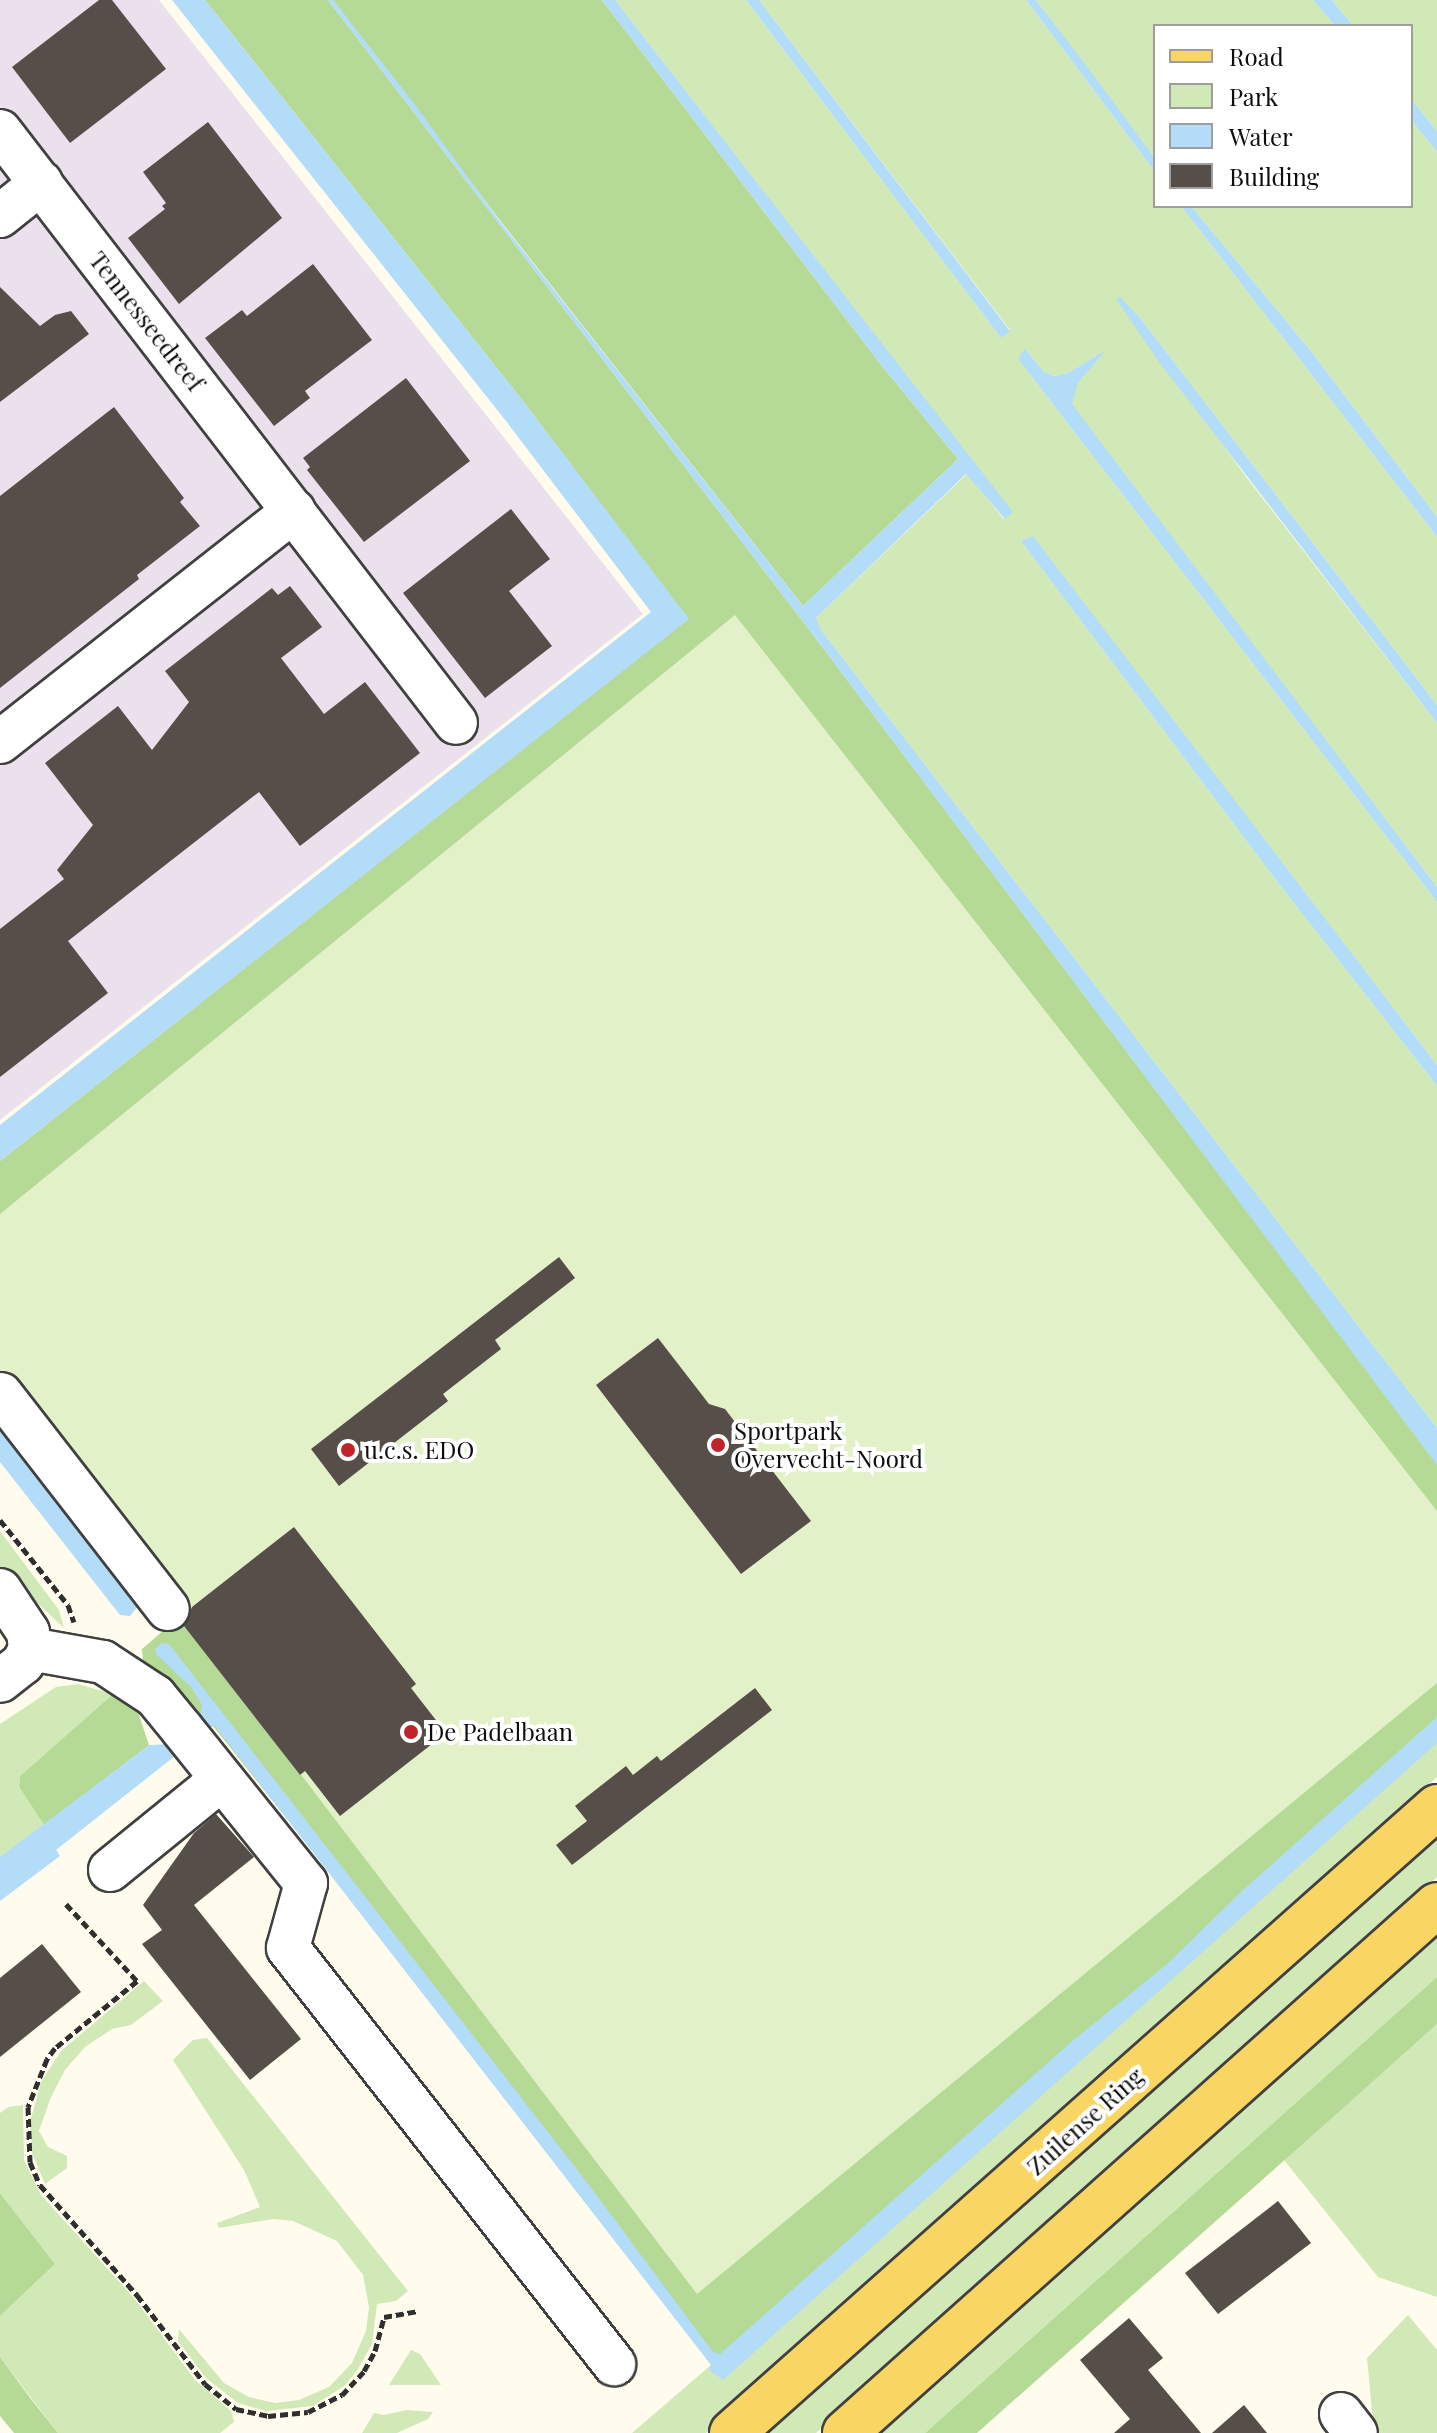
<!DOCTYPE html>
<html>
<head>
<meta charset="utf-8">
<style>
	body { margin:0 }
	#map { position:relative; width:1437px; height:2433px; overflow:hidden; background:#fffced; font-family:"Playfair Display",serif }
	div>[style] { position:absolute }
	.industrial>* { inset:0; background:#ebe1ec }
	.green>* { inset:0; background:#d1e9b7 }
	.forest>* { inset:0; background:#b4da96 }
	.pitch>* { inset:0; background:#e3f1c9 }
	.water>* { inset:0; background:#b2dcf7 }
	.building>* { inset:0; background:#564e49 }
	.path>* { height:5px; margin-top:-2.5px; transform-origin:0; background:repeating-linear-gradient(90deg,#2f2f2f 0 8px,transparent 0 12px) }
	.roads { filter:drop-shadow(2px 0 #404040) drop-shadow(-2px 0 #404040) drop-shadow(0 2px #404040) drop-shadow(0 -2px #404040) }
	.minor>* { height:42px; margin:-21px; padding:0 21px; transform-origin:21px; border-radius:21px; background:#fff }
	.major>* { height:44px; margin:-22px; padding:0 22px; transform-origin:22px; border-radius:22px; background:#f9d663 }
	.dots>* { width:22px; height:22px; translate:-50% -50%; box-sizing:border-box; border:4px solid #fff; border-radius:50% }
	span { translate:-50% -50%; white-space:nowrap; text-align:center; line-height:1.15; -webkit-text-stroke:8px #fff; paint-order:stroke }
	.street-label { font-size:24px; color:#0d0d0d }
	.poi-label { font-size:24px; color:#0d0d0d }
	.left { translate:0 -50%; text-align:left }
	.legend { position:absolute; left:1153px; top:24px; width:260px; height:184px; box-sizing:border-box; background:#fff; border:2px solid #9e9e9e; margin:0; padding:10px 14px; list-style:none; font-size:24px; color:#0d0d0d }
	.legend li { display:flex; align-items:center; gap:16px; height:40px }
	.legend b { width:40px; border:2px solid #9e9e9e }
</style>
</head>
<body>
<div id="map">
	<div class="industrial">
		<div style="clip-path:polygon(0 0,159px 0,643px 614px,0 1120px)"></div>
	</div>
	<div class="green">
		<div style="clip-path:polygon(615px 0,746px 0,1001px 338px,1010px 330px,759px 0,1026px 0,1155px 172px,1155px 206px,1181px 206px,1437px 537px,1437px 705px,1141px 319px,1116px 299px,1247px 478px,1437px 723px,1437px 887px,1071px 404px,1078px 383px,1103px 352px,1068px 373px,1054px 376px,1044px 372px,1026px 350px,1018px 359px,1437px 902px,1437px 1065px,1033px 537px,1021px 541px,1275px 879px,1437px 1086px,1437px 1428px,821px 630px,816px 618px,967px 474px,1004px 519px,1012px 512px)"></div>
		<div style="clip-path:polygon(1036px 0,1313px 0,1335px 26px,1155px 26px,1155px 158px)"></div>
		<div style="clip-path:polygon(1332px 0,1437px 0,1437px 131px,1411px 99px,1411px 26px,1353px 26px)"></div>
		<div style="clip-path:polygon(1411px 120px,1437px 152px,1437px 517px,1311px 351px,1191px 206px,1411px 206px)"></div>
		<div style="clip-path:polygon(0 1531px,59px 1610px,64px 1628px,0 1568px)"></div>
		<div style="clip-path:polygon(78px 1684px,113px 1694px,20px 1776px,19px 1787px,44px 1825px,0 1857px,0 1724px,56px 1687px)"></div>
		<div style="clip-path:polygon(1437px 1739px,1437px 1777px,706px 2433px,632px 2433px)"></div>
		<div style="clip-path:polygon(1437px 1823px,1437px 1877px,816px 2433px,753px 2433px)"></div>
		<div style="clip-path:polygon(1437px 1933px,1437px 1977px,925px 2433px,876px 2433px)"></div>
		<div style="clip-path:polygon(144px 1981px,163px 2001px,131px 2025px,112px 2029px,85px 2047px,65px 2070px,51px 2097px,39px 2131px,48px 2147px,67px 2156px,67px 2168px,45px 2184px,32px 2153px,30px 2122px,41px 2082px,61px 2051px)"></div>
		<div style="clip-path:polygon(1437px 2024px,1437px 2297px,1378px 2277px,1284px 2160px)"></div>
		<div style="clip-path:polygon(207px 2038px,408px 2291px,396px 2301px,377px 2304px,372px 2344px,357px 2371px,344px 2386px,313px 2406px,266px 2411px,238px 2403px,206px 2378px,178px 2341px,179px 2329px,224px 2383px,249px 2397px,275px 2403px,299px 2400px,329px 2387px,352px 2363px,366px 2331px,369px 2307px,363px 2275px,337px 2241px,293px 2221px,273px 2219px,219px 2228px,217px 2223px,260px 2207px,244px 2170px,173px 2060px,193px 2040px)"></div>
		<div style="clip-path:polygon(23px 2105px,24px 2160px,41px 2195px,134px 2298px,195px 2380px,231px 2411px,234px 2422px,220px 2433px,58px 2433px,0 2357px,0 2316px,55px 2264px,0 2193px,0 2113px,8px 2107px)"></div>
		<div style="clip-path:polygon(1408px 2315px,1437px 2350px,1437px 2433px,1374px 2433px,1367px 2358px)"></div>
		<div style="clip-path:polygon(411px 2350px,420px 2354px,441px 2385px,389px 2385px)"></div>
		<div style="clip-path:polygon(407px 2410px,433px 2412px,428px 2419px,397px 2433px,362px 2433px,374px 2413px,384px 2415px)"></div>
	</div>
	<div class="forest">
		<div style="clip-path:polygon(205px 0,328px 0,814px 636px,1437px 1464px,1437px 1540px,0 1238px,0 1161px,688px 619px,526px 405px)"></div>
		<div style="clip-path:polygon(333px 0,602px 0,882px 366px,958px 459px,803px 606px,499px 219px)"></div>
		<div style="clip-path:polygon(178px 1618px,300px 1775px,1437px 1669px,1437px 1739px,720px 2361px,213px 1726px,208px 1729px,143px 1662px,142px 1649px)"></div>
		<div style="clip-path:polygon(113px 1694px,134px 1700px,149px 1745px,44px 1825px,19px 1787px,20px 1776px)"></div>
		<div style="clip-path:polygon(1437px 1977px,1437px 2024px,1341px 2110px,977px 2433px,925px 2433px)"></div>
		<div style="clip-path:polygon(0 2193px,55px 2264px,0 2316px)"></div>
		<div style="clip-path:polygon(0 2357px,31px 2399px,58px 2433px,14px 2433px,0 2416px)"></div>
	</div>
	<div class="pitch">
		<div style="clip-path:polygon(735px 615px,1437px 1511px,1437px 1683px,697px 2294px,0 1380px,0 1214px)"></div>
	</div>
	<div class="water">
		<div style="clip-path:polygon(172px 0,205px 0,526px 405px,689px 619px,0 1161px,0 1125px,651px 612px,506px 421px)"></div>
		<div style="clip-path:polygon(328px 0,333px 0,413px 102px,499px 220px,803px 606px,958px 459px,882px 366px,602px 0,615px 0,1013px 512px,1005px 519px,966px 474px,816px 618px,821px 630px,1437px 1428px,1437px 1465px,814px 636px)"></div>
		<div style="clip-path:polygon(746px 0,759px 0,1010px 331px,1007px 334px,1001px 338px)"></div>
		<div style="clip-path:polygon(1026px 0,1036px 0,1082px 60px,1155px 158px,1155px 172px)"></div>
		<div style="clip-path:polygon(1313px 0,1332px 0,1353px 26px,1335px 26px)"></div>
		<div style="clip-path:polygon(1411px 99px,1437px 131px,1437px 152px,1411px 120px)"></div>
		<div style="clip-path:polygon(1181px 206px,1191px 206px,1311px 351px,1437px 517px,1437px 537px)"></div>
		<div style="clip-path:polygon(1120px 297px,1141px 319px,1437px 705px,1437px 723px,1159px 362px,1116px 299px)"></div>
		<div style="clip-path:polygon(1025px 349px,1044px 372px,1054px 376px,1068px 373px,1106px 350px,1078px 383px,1072px 404px,1437px 887px,1437px 902px,1018px 359px)"></div>
		<div style="clip-path:polygon(1033px 536px,1437px 1065px,1437px 1086px,1275px 879px,1021px 541px)"></div>
		<div style="clip-path:polygon(0 1422px,140px 1604px,130px 1616px,120px 1615px,0 1462px)"></div>
		<div style="clip-path:polygon(162px 1643px,169px 1644px,589px 2185px,713px 2352px,720px 2354px,1070px 2043px,1167px 1964px,1243px 1890px,1437px 1717px,1437px 1743px,723px 2380px,709px 2370px,711px 2365px,214px 1725px,208px 1729px,200px 1718px,202px 1705px,191px 1687px,156px 1654px,155px 1649px)"></div>
		<div style="clip-path:polygon(173px 1744px,180px 1752px,56px 1850px,60px 1856px,0 1901px,0 1857px,149px 1745px)"></div>
	</div>
	<div class="building">
		<div style="clip-path:polygon(99px 0,112px 0,166px 69px,70px 143px,12px 67px)"></div>
		<div style="clip-path:polygon(208px 122px,282px 218px,179px 304px,128px 238px,165px 209px,162px 206px,166px 203px,143px 172px)"></div>
		<div style="clip-path:polygon(313px 264px,372px 340px,305px 391px,310px 398px,274px 426px,205px 338px,242px 310px,247px 316px)"></div>
		<div style="clip-path:polygon(0 287px,40px 326px,55px 315px,71px 311px,89px 334px,0 402px)"></div>
		<div style="clip-path:polygon(406px 378px,470px 461px,364px 542px,307px 470px,310px 467px,303px 458px)"></div>
		<div style="clip-path:polygon(114px 407px,184px 498px,180px 502px,200px 526px,137px 575px,139px 579px,0 688px,0 496px)"></div>
		<div style="clip-path:polygon(511px 509px,550px 559px,509px 591px,552px 646px,485px 698px,403px 593px)"></div>
		<div style="clip-path:polygon(290px 586px,322px 627px,281px 658px,324px 714px,365px 682px,420px 753px,300px 846px,259px 792px,68px 941px,108px 993px,0 1077px,0 929px,64px 879px,57px 870px,93px 825px,45px 763px,118px 706px,152px 750px,189px 702px,165px 671px,272px 588px,278px 595px)"></div>
		<div style="clip-path:polygon(559px 1257px,575px 1278px,495px 1340px,501px 1349px,443px 1394px,448px 1401px,339px 1486px,311px 1449px)"></div>
		<div style="clip-path:polygon(658px 1338px,709px 1404px,725px 1409px,811px 1521px,741px 1574px,596px 1385px)"></div>
		<div style="clip-path:polygon(294px 1527px,416px 1684px,411px 1688px,446px 1733px,340px 1816px,305px 1771px,300px 1775px,184px 1626px,192px 1607px)"></div>
		<div style="clip-path:polygon(755px 1688px,772px 1710px,572px 1865px,556px 1845px,587px 1821px,575px 1806px,626px 1766px,633px 1775px,657px 1756px,661px 1761px)"></div>
		<div style="clip-path:polygon(216px 1814px,254px 1857px,194px 1905px,301px 2039px,250px 2080px,142px 1944px,162px 1930px,143px 1905px,194px 1833px)"></div>
		<div style="clip-path:polygon(42px 1944px,81px 1992px,0 2057px,0 1978px)"></div>
		<div style="clip-path:polygon(1278px 2201px,1311px 2243px,1218px 2314px,1185px 2273px)"></div>
		<div style="clip-path:polygon(1129px 2318px,1163px 2358px,1148px 2370px,1201px 2433px,1114px 2433px,1130px 2419px,1080px 2360px)"></div>
		<div style="clip-path:polygon(1244px 2405px,1267px 2433px,1212px 2433px)"></div>
	</div>
	<div class="path">
		<div style="left:0;top:1520px;width:109px;rotate:51.3deg"></div>
		<div style="left:68px;top:1605px;width:18px;rotate:71deg"></div>
		<div style="left:66px;top:1904px;width:105px;rotate:47.3deg"></div>
		<div style="left:137px;top:1981px;width:106px;rotate:140.7deg"></div>
		<div style="left:55px;top:2048px;width:14px;rotate:126deg"></div>
		<div style="left:47px;top:2059px;width:52px;rotate:111.6deg"></div>
		<div style="left:28px;top:2107px;width:55px;rotate:87.9deg"></div>
		<div style="left:30px;top:2162px;width:25px;rotate:67deg"></div>
		<div style="left:40px;top:2185px;width:147px;rotate:48.6deg"></div>
		<div style="left:137px;top:2295px;width:112px;rotate:52.6deg"></div>
		<div style="left:205px;top:2384px;width:40px;rotate:39deg"></div>
		<div style="left:236px;top:2409px;width:33px;rotate:12deg"></div>
		<div style="left:268px;top:2416px;width:40px;rotate:-5.7deg"></div>
		<div style="left:308px;top:2412px;width:38px;rotate:-27deg"></div>
		<div style="left:342px;top:2395px;width:33px;rotate:-47deg"></div>
		<div style="left:364px;top:2371px;width:23px;rotate:-61deg"></div>
		<div style="left:375px;top:2351px;width:35px;rotate:-75deg"></div>
		<div style="left:384px;top:2317px;width:34px;rotate:-10deg"></div>
	</div>
	<div class="roads">
		<div class="minor">
			<div style="left:0;top:131px;width:747px;rotate:52.39deg"></div>
			<div style="left:0;top:216px;width:53px;rotate:-38.8deg"></div>
			<div style="left:0;top:742px;width:374px;rotate:-38.2deg"></div>
			<div style="left:1px;top:1394px;width:272px;rotate:52.2deg"></div>
			<div style="left:0;top:1590px;width:50px;rotate:56.3deg"></div>
			<div style="left:28px;top:1632px;width:17px;rotate:83deg"></div>
			<div style="left:30px;top:1649px;width:16px;rotate:117deg"></div>
			<div style="left:23px;top:1663px;width:29px;rotate:142deg"></div>
			<div style="left:30px;top:1649px;width:74px;rotate:10.1deg"></div>
			<div style="left:103px;top:1662px;width:62px;rotate:33.2deg"></div>
			<div style="left:155px;top:1696px;width:43px;rotate:50.7deg"></div>
			<div style="left:182px;top:1729px;width:198px;rotate:51.2deg"></div>
			<div style="left:306px;top:1883px;width:67px;rotate:105.5deg"></div>
			<div style="left:288px;top:1948px;width:529px;rotate:51.92deg"></div>
			<div style="left:110px;top:1870px;width:144px;rotate:-39.1deg"></div>
			<div style="left:1341px;top:2414px;width:24px;rotate:52deg"></div>
		</div>
		<div class="major">
			<div style="left:732px;top:2433px;width:943px;rotate:-41.6deg"></div>
			<div style="left:845px;top:2433px;width:793px;rotate:-41.73deg"></div>
		</div>
	</div>
	<div class="dots">
		<div style="left:718px;top:1445px;background:#be242a"></div>
		<div style="left:348px;top:1450px;background:#be242a"></div>
		<div style="left:411px;top:1732px;background:#be242a"></div>
	</div>
	<div class="street-label">
		<span style="left:147px;top:321px;rotate:52deg">Tennesseedreef</span>
		<span style="left:1085px;top:2121px;rotate:-42deg">Zuilense Ring</span>
	</div>
	<div class="poi-label">
		<span class="left" style="left:734px;top:1445px">Sportpark<br>Overvecht-Noord</span>
		<span class="left" style="left:364px;top:1450px">u.c.s. EDO</span>
		<span class="left" style="left:427px;top:1732px">De Padelbaan</span>
	</div>
	<ul class="legend">
	<li><b style="height:10px;background:#f9d663"></b>Road</li>
	<li><b style="height:22px;background:#d1e9b7"></b>Park</li>
	<li><b style="height:22px;background:#b2dcf7"></b>Water</li>
	<li><b style="height:22px;background:#564e49"></b>Building</li>
	</ul>
</div>
</body>
</html>
